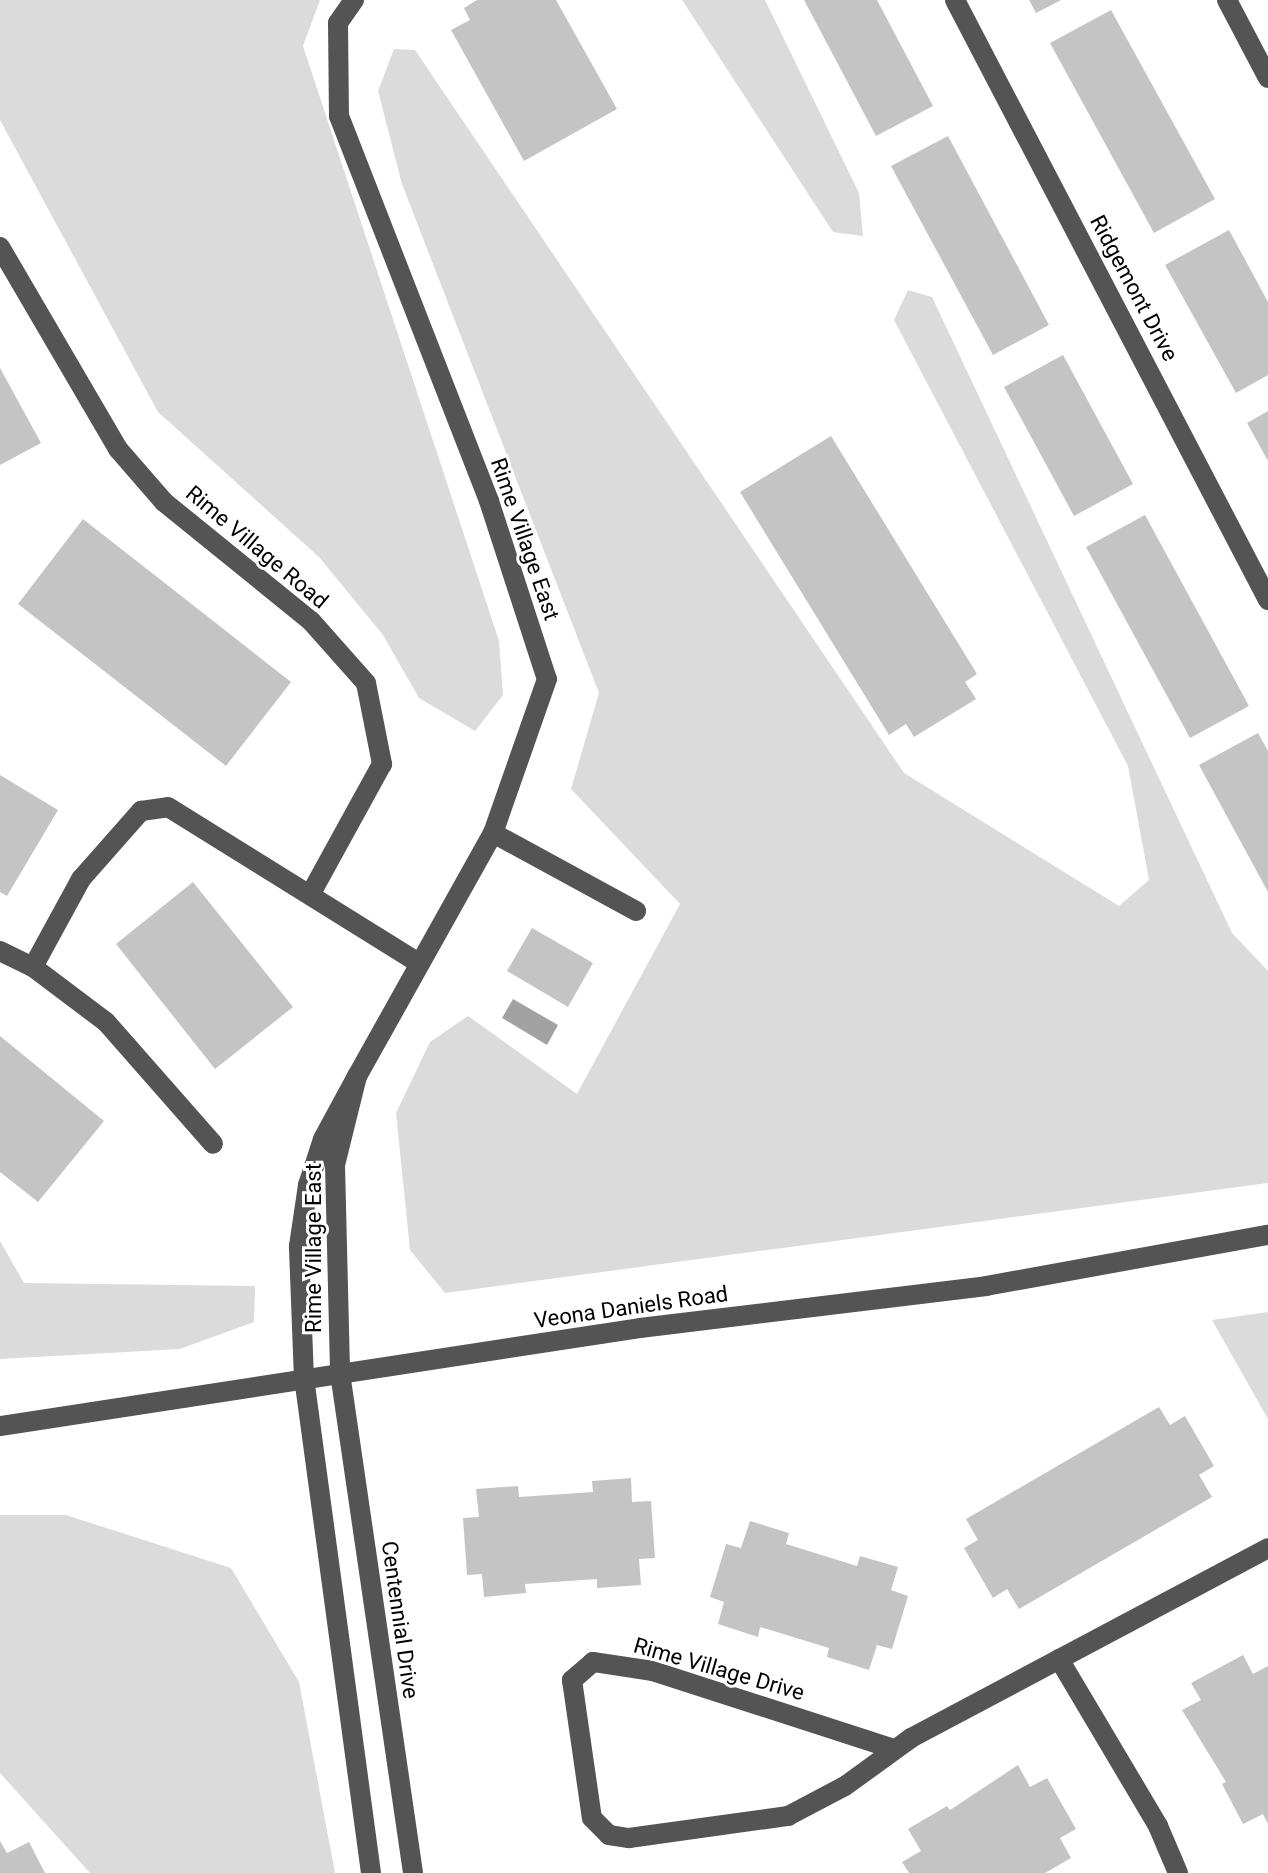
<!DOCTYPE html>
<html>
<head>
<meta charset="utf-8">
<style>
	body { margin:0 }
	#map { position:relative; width:1268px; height:1873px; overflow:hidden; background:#fff; font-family:Roboto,sans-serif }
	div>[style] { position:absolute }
	.green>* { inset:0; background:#dbdbdb }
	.water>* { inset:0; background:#a2a2a2 }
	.building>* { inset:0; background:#c4c4c4 }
	.minor>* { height:20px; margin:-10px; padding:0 10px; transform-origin:10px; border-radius:10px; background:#545454 }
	span { translate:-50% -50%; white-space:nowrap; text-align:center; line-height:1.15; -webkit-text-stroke:6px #fff; paint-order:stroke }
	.street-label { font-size:22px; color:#000 }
</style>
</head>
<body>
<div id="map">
	<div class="green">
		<div style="clip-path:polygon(0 0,320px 0,303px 46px,499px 641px,503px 695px,475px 731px,419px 698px,383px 635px,319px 557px,158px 412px,0 120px)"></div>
		<div style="clip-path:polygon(682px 0,765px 0,859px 193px,863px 236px,833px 232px)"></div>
		<div style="clip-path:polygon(394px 49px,415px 50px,904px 773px,1119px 906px,1149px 880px,1128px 766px,894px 320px,908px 290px,932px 297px,1232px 933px,1268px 971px,1268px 1183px,445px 1293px,410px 1250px,396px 1113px,430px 1042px,468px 1016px,577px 1094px,680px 904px,571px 789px,599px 693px,402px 184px,378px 91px)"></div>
		<div style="clip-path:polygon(0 1241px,24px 1283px,255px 1286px,254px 1322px,180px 1349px,0 1359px)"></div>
		<div style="clip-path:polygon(1268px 1312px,1268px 1419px,1212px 1320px)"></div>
		<div style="clip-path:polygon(0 1515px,66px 1515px,231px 1568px,299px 1682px,335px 1873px,90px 1873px,0 1773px)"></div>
	</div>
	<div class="water">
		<div style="clip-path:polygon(513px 999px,558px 1025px,547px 1045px,502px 1018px)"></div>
	</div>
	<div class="building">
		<div style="clip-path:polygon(477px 0,556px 0,617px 109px,524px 161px,451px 30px,470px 20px,464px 8px)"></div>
		<div style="clip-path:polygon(804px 0,877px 0,933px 106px,876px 136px)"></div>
		<div style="clip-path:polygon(1029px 0,1061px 0,1036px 13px)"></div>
		<div style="clip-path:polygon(1111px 10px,1215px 199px,1154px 233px,1050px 43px)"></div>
		<div style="clip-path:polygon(948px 136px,1049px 325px,993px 355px,891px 166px)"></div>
		<div style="clip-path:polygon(1229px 230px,1268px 302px,1268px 375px,1236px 393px,1165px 265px)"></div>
		<div style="clip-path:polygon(1063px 355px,1133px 484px,1074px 516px,1004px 387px)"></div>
		<div style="clip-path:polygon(0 368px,41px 443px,0 465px)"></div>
		<div style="clip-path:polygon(1268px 411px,1268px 461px,1247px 423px)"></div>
		<div style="clip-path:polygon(831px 436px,977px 674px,965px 682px,976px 699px,914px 737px,906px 724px,889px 735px,740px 492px)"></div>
		<div style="clip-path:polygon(1145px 515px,1249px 706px,1190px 738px,1086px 547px)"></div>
		<div style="clip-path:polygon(83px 519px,291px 682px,226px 766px,18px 604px)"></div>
		<div style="clip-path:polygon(1258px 733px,1268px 751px,1268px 892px,1199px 765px)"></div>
		<div style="clip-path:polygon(0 775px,58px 810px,7px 896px,0 892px)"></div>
		<div style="clip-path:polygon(193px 882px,293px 1007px,215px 1069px,116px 944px)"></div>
		<div style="clip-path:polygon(532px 928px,593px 963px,568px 1007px,507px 971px)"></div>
		<div style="clip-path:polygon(0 1036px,104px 1121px,38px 1202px,0 1172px)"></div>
		<div style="clip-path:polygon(1159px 1407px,1170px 1425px,1185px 1416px,1214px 1466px,1199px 1475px,1212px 1497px,1019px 1609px,1007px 1589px,993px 1598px,964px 1548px,978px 1540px,966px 1519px)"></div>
		<div style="clip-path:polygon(631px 1478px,632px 1502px,651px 1501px,655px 1558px,639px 1559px,641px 1585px,597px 1588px,597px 1579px,525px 1584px,526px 1593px,484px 1597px,482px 1574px,467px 1575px,463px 1518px,479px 1517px,476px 1489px,518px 1486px,519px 1497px,593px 1492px,592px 1481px)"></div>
		<div style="clip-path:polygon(750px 1521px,789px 1533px,786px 1544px,857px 1566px,860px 1556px,898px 1567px,891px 1590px,908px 1596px,892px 1649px,877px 1645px,869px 1670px,827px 1657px,829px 1648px,760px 1627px,758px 1637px,718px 1624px,724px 1602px,710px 1597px,726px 1544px,741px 1548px)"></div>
		<div style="clip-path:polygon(1243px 1655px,1253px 1674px,1268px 1666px,1268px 1824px,1263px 1814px,1243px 1824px,1222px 1784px,1226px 1782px,1182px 1710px,1201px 1700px,1191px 1683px)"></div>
		<div style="clip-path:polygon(1018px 1765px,1030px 1787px,1047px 1778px,1076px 1829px,1060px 1838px,1071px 1858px,1045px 1873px,909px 1873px,902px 1862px,921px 1851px,908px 1829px,947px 1806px,950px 1810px)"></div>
		<div style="clip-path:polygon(0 1841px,7px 1853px,29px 1842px,45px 1873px,0 1873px)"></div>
	</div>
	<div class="minor">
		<div style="left:354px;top:0;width:28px;rotate:125deg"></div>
		<div style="left:338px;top:23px;width:93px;rotate:89.4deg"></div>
		<div style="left:339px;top:116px;width:413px;rotate:68.7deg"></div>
		<div style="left:489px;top:501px;width:187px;rotate:72deg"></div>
		<div style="left:547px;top:679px;width:163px;rotate:109.3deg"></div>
		<div style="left:493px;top:833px;width:278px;rotate:119.2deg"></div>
		<div style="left:955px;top:0;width:677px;rotate:62.45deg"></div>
		<div style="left:1227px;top:0;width:88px;rotate:62.3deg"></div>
		<div style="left:0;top:247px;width:234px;rotate:59.7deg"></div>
		<div style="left:118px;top:449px;width:70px;rotate:49deg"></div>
		<div style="left:164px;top:502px;width:189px;rotate:39deg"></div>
		<div style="left:311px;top:621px;width:83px;rotate:48.4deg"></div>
		<div style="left:366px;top:683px;width:83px;rotate:78.8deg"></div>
		<div style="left:382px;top:764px;width:149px;rotate:118.8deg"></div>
		<div style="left:493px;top:833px;width:163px;rotate:28.6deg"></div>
		<div style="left:0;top:951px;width:37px;rotate:26deg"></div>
		<div style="left:33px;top:967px;width:91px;rotate:37deg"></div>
		<div style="left:106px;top:1022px;width:162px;rotate:48.7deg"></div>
		<div style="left:33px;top:967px;width:100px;rotate:-61.4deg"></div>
		<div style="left:81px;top:879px;width:91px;rotate:-48.6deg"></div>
		<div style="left:141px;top:811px;width:27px;rotate:-8deg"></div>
		<div style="left:168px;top:807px;width:293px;rotate:31.9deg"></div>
		<div style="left:0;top:1426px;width:647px;rotate:-8.71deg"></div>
		<div style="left:640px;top:1328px;width:349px;rotate:-6.9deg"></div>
		<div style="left:986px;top:1286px;width:287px;rotate:-10.3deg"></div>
		<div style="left:1059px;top:1659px;width:194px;rotate:59.3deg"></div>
		<div style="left:1158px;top:1826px;width:51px;rotate:66.9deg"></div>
		<div style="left:894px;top:1749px;width:253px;rotate:-162.1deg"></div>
		<div style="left:653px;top:1671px;width:61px;rotate:-171.5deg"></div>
		<div style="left:593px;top:1662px;width:28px;rotate:139deg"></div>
		<div style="left:572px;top:1680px;width:139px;rotate:81.8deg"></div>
		<div style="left:592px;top:1818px;width:24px;rotate:45deg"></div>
		<div style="left:609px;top:1835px;width:20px;rotate:9deg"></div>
		<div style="left:629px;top:1838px;width:161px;rotate:-7.9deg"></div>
		<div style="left:788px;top:1816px;width:64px;rotate:-27.8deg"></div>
		<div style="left:845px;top:1786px;width:82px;rotate:-36deg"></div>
		<div style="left:911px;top:1738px;width:404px;rotate:-28deg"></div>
		<div style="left:371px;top:1873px;width:499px;rotate:-97.7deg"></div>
		<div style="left:304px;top:1379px;width:133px;rotate:-92.2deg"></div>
		<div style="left:299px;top:1246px;width:62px;rotate:-81.6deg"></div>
		<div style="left:308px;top:1185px;width:48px;rotate:-71.9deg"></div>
		<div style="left:323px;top:1139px;width:72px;rotate:-61.6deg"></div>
		<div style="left:357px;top:1076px;width:92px;rotate:103.9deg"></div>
		<div style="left:335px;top:1165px;width:208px;rotate:88.6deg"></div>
		<div style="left:340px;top:1373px;width:505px;rotate:81.69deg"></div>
	</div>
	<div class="street-label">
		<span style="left:1134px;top:288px;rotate:62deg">Ridgemont Drive</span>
		<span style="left:525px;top:539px;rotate:71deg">Rime Village East</span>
		<span style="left:257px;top:547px;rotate:40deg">Rime Village Road</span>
		<span style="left:314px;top:1248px;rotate:-90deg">Rime Village East</span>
		<span style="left:631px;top:1307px;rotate:-8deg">Veona Daniels Road</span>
		<span style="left:400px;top:1620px;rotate:82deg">Centennial Drive</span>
		<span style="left:719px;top:1669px;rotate:16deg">Rime Village Drive</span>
	</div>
</div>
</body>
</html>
